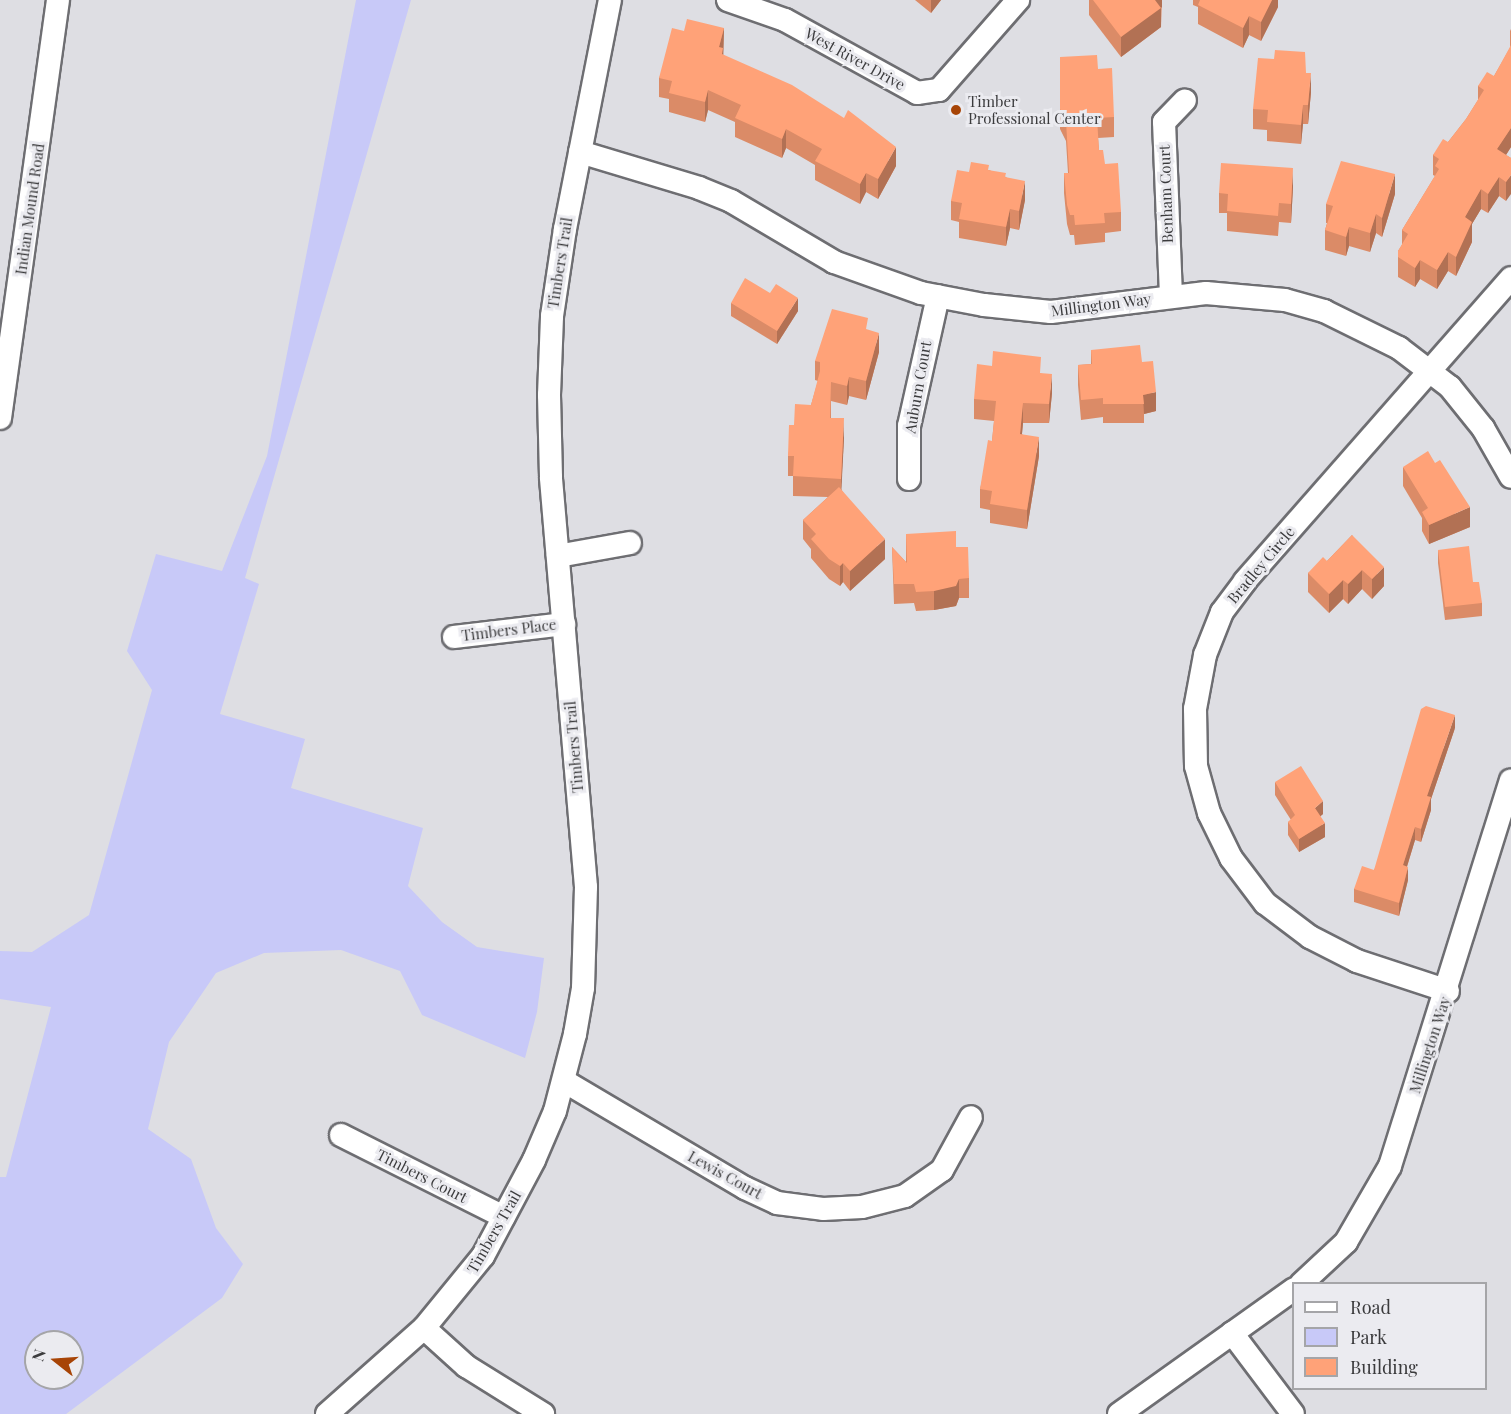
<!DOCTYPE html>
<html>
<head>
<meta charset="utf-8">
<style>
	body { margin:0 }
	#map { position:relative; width:1511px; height:1414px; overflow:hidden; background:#dedee3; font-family:"Playfair Display",serif }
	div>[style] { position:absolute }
	.green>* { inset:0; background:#c8c9f8 }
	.roads { filter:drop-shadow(2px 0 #6e6e72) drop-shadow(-2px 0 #6e6e72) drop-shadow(0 2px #6e6e72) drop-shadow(0 -2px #6e6e72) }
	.minor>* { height:22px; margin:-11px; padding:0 11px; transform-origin:11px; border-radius:11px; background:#fff }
	.wall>* { inset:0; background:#db8b67 }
	.shaded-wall>* { inset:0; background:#b27154 }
	.building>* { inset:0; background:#ffa278 }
	.dots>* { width:16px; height:16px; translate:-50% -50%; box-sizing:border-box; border:3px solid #ebebf0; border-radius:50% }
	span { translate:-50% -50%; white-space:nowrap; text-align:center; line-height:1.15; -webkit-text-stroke:6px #ebebf0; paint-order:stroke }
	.street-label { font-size:15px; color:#3b3b3d }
	.poi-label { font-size:15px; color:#3b3b3d }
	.left { translate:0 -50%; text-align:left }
	.legend { position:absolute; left:1292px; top:1282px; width:195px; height:108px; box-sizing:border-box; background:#ebebf0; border:2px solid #a5a5a8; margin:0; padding:8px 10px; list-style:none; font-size:18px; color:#3b3b3d }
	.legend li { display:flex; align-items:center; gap:12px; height:30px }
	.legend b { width:30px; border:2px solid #a5a5a8 }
	.north { position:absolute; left:24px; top:1330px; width:60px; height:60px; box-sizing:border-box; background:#ebebf0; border:2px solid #a5a5a8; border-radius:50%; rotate:287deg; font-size:16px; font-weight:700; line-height:24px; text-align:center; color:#3b3b3d }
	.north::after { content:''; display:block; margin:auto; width:21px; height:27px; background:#a74406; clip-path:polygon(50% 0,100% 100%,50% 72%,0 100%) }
</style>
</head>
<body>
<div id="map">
	<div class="green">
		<div style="clip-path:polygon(evenodd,356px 0,411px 0,245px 578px,259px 584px,220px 714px,305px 739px,291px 788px,423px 828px,408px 886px,442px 922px,477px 947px,544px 958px,537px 1012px,525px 1058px,422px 1015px,400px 971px,341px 950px,264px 953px,216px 973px,169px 1042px,148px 1129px,191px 1159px,216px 1228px,243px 1264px,222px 1298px,66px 1414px,0 1414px,0 1177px,6px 1177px,51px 1007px,0 999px,0 951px,32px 952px,89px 915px,152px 690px,127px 651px,156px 554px,222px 571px,267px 456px,356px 0,36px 1342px,72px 1342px,72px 1378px,36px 1378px,36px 1342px)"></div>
	</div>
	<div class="roads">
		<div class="minor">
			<div style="left:728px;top:0;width:60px;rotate:19.3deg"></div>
			<div style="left:785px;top:20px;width:151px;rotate:28.9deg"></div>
			<div style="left:917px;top:93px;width:22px;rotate:-8deg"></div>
			<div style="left:939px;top:90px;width:120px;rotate:-48.7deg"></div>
			<div style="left:580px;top:152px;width:124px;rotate:16.8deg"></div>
			<div style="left:699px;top:188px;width:35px;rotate:22deg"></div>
			<div style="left:731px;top:201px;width:120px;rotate:30.6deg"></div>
			<div style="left:834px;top:262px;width:92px;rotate:19.6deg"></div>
			<div style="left:921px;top:293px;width:64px;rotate:10.8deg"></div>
			<div style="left:984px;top:305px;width:67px;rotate:6deg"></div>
			<div style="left:1051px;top:312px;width:156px;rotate:-7deg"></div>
			<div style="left:1206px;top:293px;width:79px;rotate:5.1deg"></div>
			<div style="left:1285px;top:300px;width:41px;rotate:15.8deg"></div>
			<div style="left:1324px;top:311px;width:84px;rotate:26.3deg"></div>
			<div style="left:1399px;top:348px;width:64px;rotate:37.4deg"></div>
			<div style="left:1450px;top:387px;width:53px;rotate:51.2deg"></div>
			<div style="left:1483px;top:428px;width:56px;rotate:60.3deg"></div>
			<div style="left:1171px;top:296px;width:174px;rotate:-92.3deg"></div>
			<div style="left:1164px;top:122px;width:30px;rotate:-46deg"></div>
			<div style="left:0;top:418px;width:422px;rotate:-82.1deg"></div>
			<div style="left:909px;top:479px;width:53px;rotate:-90deg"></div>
			<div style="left:909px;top:426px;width:133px;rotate:-77.4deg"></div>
			<div style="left:558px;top:556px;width:73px;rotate:-10.2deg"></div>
			<div style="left:454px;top:637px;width:111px;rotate:-6.7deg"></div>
			<div style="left:1448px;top:991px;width:96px;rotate:-161.8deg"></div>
			<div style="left:1357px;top:961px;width:53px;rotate:-152.9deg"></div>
			<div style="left:1310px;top:937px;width:56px;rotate:-142.9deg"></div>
			<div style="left:1265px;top:903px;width:56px;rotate:-127.1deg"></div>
			<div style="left:1231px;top:858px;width:50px;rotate:-116.1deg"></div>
			<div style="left:1209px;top:813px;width:49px;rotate:-105.5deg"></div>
			<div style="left:1196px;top:766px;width:57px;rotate:-91deg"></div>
			<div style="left:1195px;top:709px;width:55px;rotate:-79.5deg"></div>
			<div style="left:1205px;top:655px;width:46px;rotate:-68.4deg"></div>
			<div style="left:1222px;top:612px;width:39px;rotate:-53deg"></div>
			<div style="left:1245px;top:581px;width:403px;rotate:-48.7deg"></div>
			<div style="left:564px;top:1081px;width:210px;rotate:30.6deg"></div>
			<div style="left:745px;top:1188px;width:35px;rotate:25deg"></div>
			<div style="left:777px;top:1203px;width:46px;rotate:7.4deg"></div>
			<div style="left:823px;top:1209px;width:39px;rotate:-3deg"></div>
			<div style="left:862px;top:1207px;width:44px;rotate:-14.3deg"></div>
			<div style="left:905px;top:1196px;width:45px;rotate:-35.1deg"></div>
			<div style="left:942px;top:1170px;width:60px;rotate:-61.3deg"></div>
			<div style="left:341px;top:1135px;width:182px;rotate:26.7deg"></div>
			<div style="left:1301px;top:1284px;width:62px;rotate:-43deg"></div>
			<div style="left:1346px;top:1242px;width:88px;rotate:-59.9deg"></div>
			<div style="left:1390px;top:1166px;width:404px;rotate:-72.6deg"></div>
			<div style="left:424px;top:1328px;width:57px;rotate:42.1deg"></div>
			<div style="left:466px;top:1366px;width:91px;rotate:31.9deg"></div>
			<div style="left:1232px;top:1333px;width:101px;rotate:53deg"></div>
			<div style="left:327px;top:1414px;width:130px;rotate:-41.6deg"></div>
			<div style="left:424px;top:1328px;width:93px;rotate:-50.7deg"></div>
			<div style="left:483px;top:1256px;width:109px;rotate:-62deg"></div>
			<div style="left:534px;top:1160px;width:53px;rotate:-66.8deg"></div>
			<div style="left:555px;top:1111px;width:80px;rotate:-75.4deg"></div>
			<div style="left:575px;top:1034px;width:47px;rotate:-80.1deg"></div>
			<div style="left:583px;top:988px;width:101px;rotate:-88.3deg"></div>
			<div style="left:586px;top:887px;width:411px;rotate:-94.9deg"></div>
			<div style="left:551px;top:477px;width:82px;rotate:-91.4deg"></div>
			<div style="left:549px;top:395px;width:79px;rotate:-87.8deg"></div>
			<div style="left:552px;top:316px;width:88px;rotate:-81.5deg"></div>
			<div style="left:565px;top:229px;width:233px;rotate:-78.9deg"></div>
			<div style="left:1119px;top:1414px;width:215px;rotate:-35.5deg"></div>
		</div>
	</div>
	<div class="wall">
		<div style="clip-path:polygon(915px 0,941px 0,931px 13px)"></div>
		<div style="clip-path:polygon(1089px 0,1162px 0,1161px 27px,1121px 57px,1089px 15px)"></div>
		<div style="clip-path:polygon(1193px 0,1278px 0,1278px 7px,1261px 41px,1249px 35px,1243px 48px,1198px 24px,1198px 7px,1193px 5px)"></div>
		<div style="clip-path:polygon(724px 28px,723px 55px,896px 166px,878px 199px,866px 192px,860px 204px,815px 180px,815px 165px,786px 148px,782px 158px,735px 137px,735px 122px,708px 110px,705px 122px,669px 112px,669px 99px,659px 97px,659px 78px,684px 31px)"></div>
		<div style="clip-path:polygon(1511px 29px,1511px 147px,1506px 155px,1511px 158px,1506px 201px,1499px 196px,1488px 213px,1481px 209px,1472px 224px,1472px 242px,1456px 276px,1448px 271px,1437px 289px,1420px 279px,1415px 287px,1398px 277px,1398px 251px,1402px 245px,1402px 230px,1435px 176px,1433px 175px,1433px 155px,1448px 142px,1466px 119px,1478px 100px,1478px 86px,1494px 76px,1510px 48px,1510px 31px)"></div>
		<div style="clip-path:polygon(1060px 57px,1098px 69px,1114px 117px,1114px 137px,1098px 138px,1099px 150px,1121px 212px,1121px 231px,1105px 233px,1105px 242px,1075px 245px,1074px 235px,1070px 235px,1067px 224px,1064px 193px,1064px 173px,1068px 173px,1066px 141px,1060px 129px)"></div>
		<div style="clip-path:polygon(1306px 73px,1311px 92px,1308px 124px,1303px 124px,1301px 144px,1267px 141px,1267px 130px,1253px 129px,1253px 109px)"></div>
		<div style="clip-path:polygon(989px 170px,1006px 177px,1025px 200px,1019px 230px,1010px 228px,1006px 246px,959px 238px,959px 222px,951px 220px,951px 201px,969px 172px)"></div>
		<div style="clip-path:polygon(1293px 187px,1291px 223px,1279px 222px,1278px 236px,1227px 231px,1227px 213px,1219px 213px,1219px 193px)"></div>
		<div style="clip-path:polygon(1395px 194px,1382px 237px,1376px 233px,1370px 252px,1349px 246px,1346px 256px,1325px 250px,1325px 230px,1327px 223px,1326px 223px,1326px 204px)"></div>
		<div style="clip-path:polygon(731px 303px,798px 311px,777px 344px,731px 316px)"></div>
		<div style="clip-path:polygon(868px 330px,879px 352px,866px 400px,849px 396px,847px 405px,831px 401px,831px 418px,844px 438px,841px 489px,885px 559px,850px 591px,843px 582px,840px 586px,829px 579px,811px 558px,811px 549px,803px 539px,803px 520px,828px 497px,793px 496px,793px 476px,788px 476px,788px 456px,794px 425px,811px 405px,818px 381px,815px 380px,815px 361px)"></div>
		<div style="clip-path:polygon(1091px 350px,1142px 362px,1156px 411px,1144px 414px,1144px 423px,1103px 423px,1103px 417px,1081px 420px,1078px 385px,1078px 365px,1091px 364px)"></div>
		<div style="clip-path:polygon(1041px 373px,1052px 393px,1049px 423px,1023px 423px,1022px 434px,1039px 456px,1027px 529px,990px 523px,990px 510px,980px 508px,980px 489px,992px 441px,994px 421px,974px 419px,974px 399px)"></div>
		<div style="clip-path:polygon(1403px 467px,1470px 527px,1429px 544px,1422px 531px,1422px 518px,1403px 486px)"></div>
		<div style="clip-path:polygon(906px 534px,956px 547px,969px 578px,969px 598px,959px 598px,956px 606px,934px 610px,916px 611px,914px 603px,894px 604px,892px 547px,906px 562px)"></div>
		<div style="clip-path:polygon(1352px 535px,1384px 586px,1372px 599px,1362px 589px,1348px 604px,1343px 599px,1329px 613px,1308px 592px,1308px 573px,1327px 561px)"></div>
		<div style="clip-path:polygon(1438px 550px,1482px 603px,1482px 616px,1445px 620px,1438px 563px)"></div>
		<div style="clip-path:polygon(1455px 728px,1431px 799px,1431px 810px,1421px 842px,1415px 840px,1407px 867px,1408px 880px,1399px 916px,1354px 902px,1354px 889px,1374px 870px)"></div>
		<div style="clip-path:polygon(1275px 782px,1323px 814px,1320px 816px,1325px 837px,1299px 852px,1288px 835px,1288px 822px,1291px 820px,1275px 795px)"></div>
	</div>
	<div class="shaded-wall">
		<div style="clip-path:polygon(931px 0,941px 0,931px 13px)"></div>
		<div style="clip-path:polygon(1152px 0,1162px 0,1162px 7px,1159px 10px,1161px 8px,1161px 27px,1121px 57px,1121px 37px)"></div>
		<div style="clip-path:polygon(1272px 0,1278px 0,1278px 7px,1261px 41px,1261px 22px)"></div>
		<div style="clip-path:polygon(1249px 16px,1249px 35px,1243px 48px,1243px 28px)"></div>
		<div style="clip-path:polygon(724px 28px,723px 68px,719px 47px)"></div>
		<div style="clip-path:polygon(1311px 73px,1311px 92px,1308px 124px,1308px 105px)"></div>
		<div style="clip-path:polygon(708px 90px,708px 110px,705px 122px,705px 102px)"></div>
		<div style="clip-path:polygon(1303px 105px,1303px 124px,1301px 144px,1301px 125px)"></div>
		<div style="clip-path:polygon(1511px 128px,1511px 147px,1497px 169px,1497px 149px)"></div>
		<div style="clip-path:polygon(786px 129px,786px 148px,782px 158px,782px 139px)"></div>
		<div style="clip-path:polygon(896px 147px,896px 166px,878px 199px,878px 179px)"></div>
		<div style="clip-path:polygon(1293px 168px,1293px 187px,1291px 223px,1291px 204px)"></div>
		<div style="clip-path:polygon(866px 173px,866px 192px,860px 204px,860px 184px)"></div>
		<div style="clip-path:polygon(1395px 174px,1395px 194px,1382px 237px,1382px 218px)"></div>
		<div style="clip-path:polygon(1511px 175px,1511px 194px,1506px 201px,1506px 182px)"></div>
		<div style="clip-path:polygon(1499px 177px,1499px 196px,1488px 213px,1488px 194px)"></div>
		<div style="clip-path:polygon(1025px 181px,1025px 200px,1019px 230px,1019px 211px)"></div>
		<div style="clip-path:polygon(1481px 189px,1481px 209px,1472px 224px,1472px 242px,1456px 276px,1456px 257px,1465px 217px)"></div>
		<div style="clip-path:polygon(1010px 209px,1010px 228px,1006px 246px,1006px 227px)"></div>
		<div style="clip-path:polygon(1376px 214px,1376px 233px,1370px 252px,1370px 233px)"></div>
		<div style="clip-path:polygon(1349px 227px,1349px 246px,1346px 256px,1346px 237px)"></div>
		<div style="clip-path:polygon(1448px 252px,1448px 271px,1437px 289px,1437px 270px)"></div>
		<div style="clip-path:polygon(1420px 260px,1420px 279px,1415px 287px,1415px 268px)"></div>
		<div style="clip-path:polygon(798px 298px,798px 311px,777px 344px,777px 331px)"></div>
		<div style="clip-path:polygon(879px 333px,879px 352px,866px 400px,866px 381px)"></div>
		<div style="clip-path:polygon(1052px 374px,1052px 393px,1049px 423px,1049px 404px)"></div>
		<div style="clip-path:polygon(849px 377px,849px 396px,847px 405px,847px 386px)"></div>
		<div style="clip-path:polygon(1156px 392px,1156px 411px,1144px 414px,1143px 395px)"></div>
		<div style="clip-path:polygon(1023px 403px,1023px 423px,1020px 453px,1020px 434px)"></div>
		<div style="clip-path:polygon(844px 418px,844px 438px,841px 498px,841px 479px)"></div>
		<div style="clip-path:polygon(1039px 437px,1039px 456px,1027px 529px,1027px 510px)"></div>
		<div style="clip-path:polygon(1470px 507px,1470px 527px,1429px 544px,1429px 525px)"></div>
		<div style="clip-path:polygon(885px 539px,885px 559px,850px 591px,850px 571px)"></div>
		<div style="clip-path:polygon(843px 563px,843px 582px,840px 586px,840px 566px)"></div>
		<div style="clip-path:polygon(1384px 567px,1384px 586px,1372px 599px,1372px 579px)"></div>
		<div style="clip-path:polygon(1362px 570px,1362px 589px,1348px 604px,1348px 584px)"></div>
		<div style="clip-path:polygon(959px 579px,959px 598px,956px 606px,934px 610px,934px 591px)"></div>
		<div style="clip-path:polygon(1343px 580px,1343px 599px,1329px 613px,1329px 594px)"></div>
		<div style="clip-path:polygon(1455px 715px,1455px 728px,1431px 799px,1431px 810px,1421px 842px,1421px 829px,1427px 796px)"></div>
		<div style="clip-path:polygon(1323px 801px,1323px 814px,1315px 821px,1315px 808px)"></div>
		<div style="clip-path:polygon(1325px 823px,1325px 837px,1299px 852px,1299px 839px)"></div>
		<div style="clip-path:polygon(1415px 827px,1415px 840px,1403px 879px,1403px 865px)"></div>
		<div style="clip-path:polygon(1408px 867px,1408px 880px,1399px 916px,1399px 903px)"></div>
	</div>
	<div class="building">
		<div style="clip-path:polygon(1093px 0,1155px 0,1161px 8px,1121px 37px)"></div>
		<div style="clip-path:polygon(1200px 0,1272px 0,1261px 22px,1249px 16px,1243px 28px,1198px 5px)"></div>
		<div style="clip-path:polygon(687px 19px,724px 28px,719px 47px,723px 48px,722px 54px,792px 85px,844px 118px,848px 110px,896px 147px,878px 179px,866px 173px,860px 184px,815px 161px,822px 149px,786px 129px,782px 139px,735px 118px,741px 105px,708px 90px,705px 102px,669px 93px,672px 81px,659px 78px,672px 28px,684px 31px)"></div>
		<div style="clip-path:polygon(1511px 45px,1511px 128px,1497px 149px,1511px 158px,1511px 175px,1506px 182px,1499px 177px,1488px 194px,1481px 189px,1465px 217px,1472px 222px,1456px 257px,1448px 252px,1437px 270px,1420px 260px,1415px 268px,1398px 257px,1398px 251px,1408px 234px,1402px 230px,1439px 169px,1435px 166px,1439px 159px,1433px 155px,1443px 139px,1448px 142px,1466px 119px,1484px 90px,1478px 86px,1487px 72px,1494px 76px)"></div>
		<div style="clip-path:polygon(1275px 50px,1305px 52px,1306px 73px,1311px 73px,1308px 105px,1303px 105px,1301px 125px,1267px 122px,1268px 110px,1253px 109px,1258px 58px,1274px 59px)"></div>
		<div style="clip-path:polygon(1097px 55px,1098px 69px,1112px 68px,1114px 117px,1097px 118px,1099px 150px,1103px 150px,1105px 164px,1118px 163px,1121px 212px,1104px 213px,1105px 223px,1075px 225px,1074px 215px,1070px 215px,1067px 205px,1064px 173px,1069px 173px,1066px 121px,1060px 109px,1060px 57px)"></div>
		<div style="clip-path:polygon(1341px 161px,1395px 174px,1382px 218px,1376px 214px,1370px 233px,1349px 227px,1346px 237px,1325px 230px,1333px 206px,1326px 204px)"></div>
		<div style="clip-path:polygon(971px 162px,989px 165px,988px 170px,1006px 173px,1005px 177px,1025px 181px,1019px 211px,1010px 209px,1006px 227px,959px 219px,962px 203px,951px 201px,957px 170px,969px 172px)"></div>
		<div style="clip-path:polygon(1221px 163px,1293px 168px,1291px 204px,1279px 203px,1278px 216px,1227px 211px,1228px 194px,1219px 193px)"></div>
		<div style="clip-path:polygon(745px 278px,770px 293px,776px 284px,798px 298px,777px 331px,731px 303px)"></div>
		<div style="clip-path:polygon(832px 309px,868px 318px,866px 329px,879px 333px,866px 381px,849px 377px,847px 386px,831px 382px,830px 418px,844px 418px,841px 479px,793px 476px,794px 456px,788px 456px,789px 425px,794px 425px,795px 404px,811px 405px,820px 371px,820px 362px,815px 361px)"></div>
		<div style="clip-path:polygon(1140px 345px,1142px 362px,1153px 361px,1156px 392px,1143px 395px,1144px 404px,1103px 404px,1103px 398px,1081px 400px,1078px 365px,1092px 364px,1091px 350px)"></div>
		<div style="clip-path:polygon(993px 351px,1041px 357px,1040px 373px,1052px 374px,1049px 404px,1023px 403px,1020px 434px,1039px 437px,1027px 510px,990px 504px,992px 491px,980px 489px,988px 440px,992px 441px,996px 401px,974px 399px,977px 364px,992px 366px)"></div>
		<div style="clip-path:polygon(1428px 451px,1435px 463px,1440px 460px,1470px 507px,1429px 525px,1422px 512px,1428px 508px,1403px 467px)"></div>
		<div style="clip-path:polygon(839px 487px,885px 539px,850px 571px,843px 563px,840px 566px,829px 559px,811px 539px,816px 534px,803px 520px)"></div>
		<div style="clip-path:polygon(956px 531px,956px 547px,968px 547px,969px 578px,959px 579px,956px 586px,934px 591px,916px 592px,914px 584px,894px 584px,892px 547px,907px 563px,906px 534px)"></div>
		<div style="clip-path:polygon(1352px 535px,1384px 567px,1372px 579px,1362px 570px,1348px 584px,1343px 580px,1329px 594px,1308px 573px,1323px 557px,1327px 561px)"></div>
		<div style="clip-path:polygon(1469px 546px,1473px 582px,1479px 582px,1482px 603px,1445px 607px,1438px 550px)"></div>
		<div style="clip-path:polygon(1426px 706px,1455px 715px,1427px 796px,1431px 797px,1421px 829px,1415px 827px,1403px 865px,1408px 867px,1399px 903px,1354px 889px,1362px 866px,1374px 870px,1421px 709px)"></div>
		<div style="clip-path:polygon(1301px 766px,1323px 801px,1315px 808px,1325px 823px,1299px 839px,1288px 822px,1295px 815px,1275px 782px)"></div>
	</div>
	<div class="dots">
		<div style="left:956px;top:110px;background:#a74406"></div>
	</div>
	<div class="street-label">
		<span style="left:855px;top:59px;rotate:29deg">West River Drive</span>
		<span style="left:1166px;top:194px;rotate:-92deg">Benham Court</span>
		<span style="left:30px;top:209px;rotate:-82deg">Indian Mound Road</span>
		<span style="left:560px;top:263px;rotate:-81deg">Timbers Trail</span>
		<span style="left:1101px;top:305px;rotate:-7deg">Millington Way</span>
		<span style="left:918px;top:387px;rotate:-80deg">Auburn Court</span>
		<span style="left:1261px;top:565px;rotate:-50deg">Bradley Circle</span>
		<span style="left:509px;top:630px;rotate:-7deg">Timbers Place</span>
		<span style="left:574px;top:747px;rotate:-95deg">Timbers Trail</span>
		<span style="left:1430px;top:1045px;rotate:-72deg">Millington Way</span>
		<span style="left:725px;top:1175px;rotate:29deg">Lewis Court</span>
		<span style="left:422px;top:1176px;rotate:27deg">Timbers Court</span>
		<span style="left:494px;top:1232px;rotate:-60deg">Timbers Trail</span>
	</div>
	<div class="poi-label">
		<span class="left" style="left:968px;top:110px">Timber<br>Professional Center</span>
	</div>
	<ul class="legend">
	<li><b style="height:8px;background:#fff"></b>Road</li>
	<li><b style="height:16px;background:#c8c9f8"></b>Park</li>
	<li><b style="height:16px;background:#ffa278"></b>Building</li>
	</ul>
	<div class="north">N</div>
</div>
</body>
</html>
